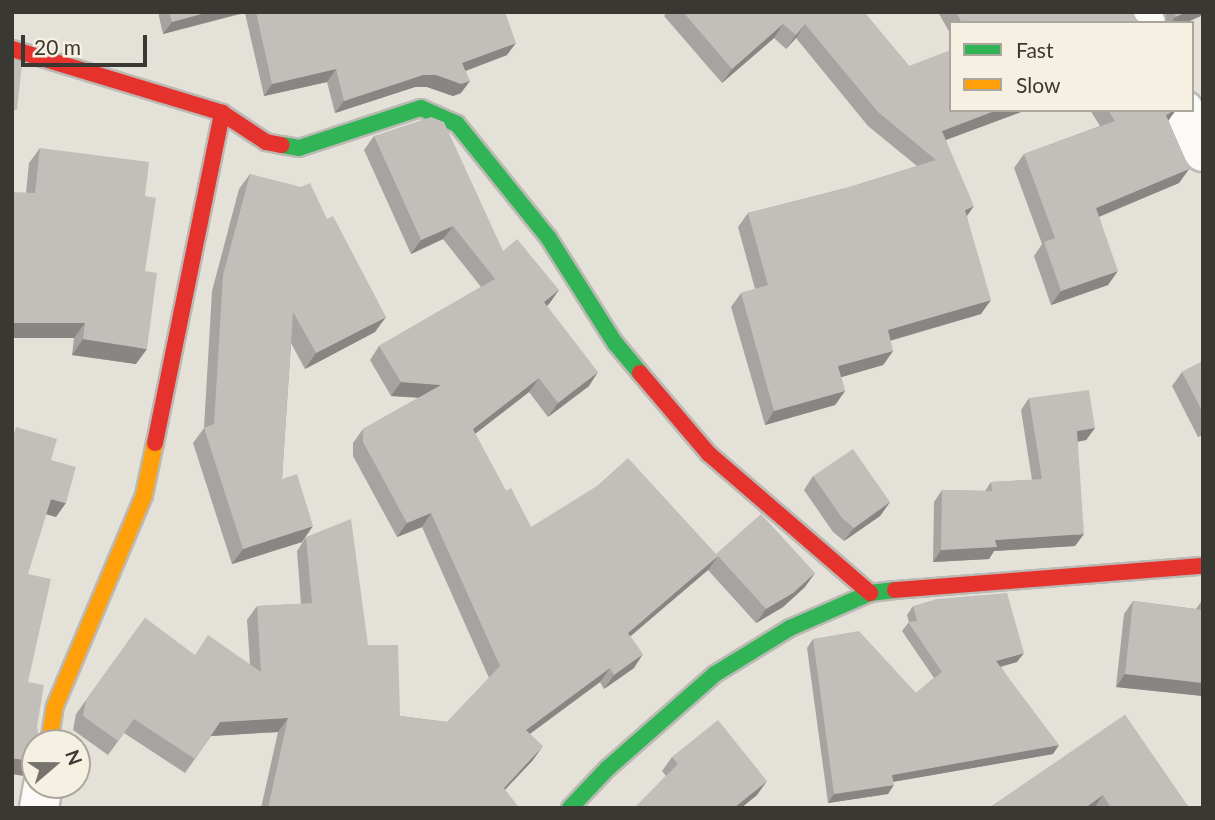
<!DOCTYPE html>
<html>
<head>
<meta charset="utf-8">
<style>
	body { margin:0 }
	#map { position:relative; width:1215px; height:820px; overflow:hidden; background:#e4e1d9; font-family:Lato,sans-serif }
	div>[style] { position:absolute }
	.roads { filter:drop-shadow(2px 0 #bbb9b3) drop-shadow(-2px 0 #bbb9b3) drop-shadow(0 2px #bbb9b3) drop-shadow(0 -2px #bbb9b3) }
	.street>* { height:38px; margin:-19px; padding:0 19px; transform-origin:19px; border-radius:19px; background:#fbfaf9 }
	.fast>* { height:16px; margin:-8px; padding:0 8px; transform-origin:8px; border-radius:8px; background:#30b455 }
	.slow>* { height:16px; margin:-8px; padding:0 8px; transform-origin:8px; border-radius:8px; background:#ff9f0a }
	.jam>* { height:16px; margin:-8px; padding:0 8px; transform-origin:8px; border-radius:8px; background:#e5322d }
	.wall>* { inset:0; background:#a7a3a0 }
	.shaded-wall>* { inset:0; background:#888582 }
	.building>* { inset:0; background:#c2beba }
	span { translate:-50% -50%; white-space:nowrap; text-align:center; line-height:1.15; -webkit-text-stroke:6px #f6f0e2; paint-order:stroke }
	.frame { position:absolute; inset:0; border:14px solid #3a3832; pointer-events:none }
	.legend { position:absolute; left:949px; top:21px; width:245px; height:91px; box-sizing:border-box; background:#f6f0e2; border:2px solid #aba69c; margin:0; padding:9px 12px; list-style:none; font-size:21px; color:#3a3832 }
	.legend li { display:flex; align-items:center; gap:14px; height:35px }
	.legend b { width:35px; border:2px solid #aba69c }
	.north { position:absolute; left:21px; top:729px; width:70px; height:70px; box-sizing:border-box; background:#f6f0e2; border:2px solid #aba69c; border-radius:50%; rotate:70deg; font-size:19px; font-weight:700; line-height:28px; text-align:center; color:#3a3832 }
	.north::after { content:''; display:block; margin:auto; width:24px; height:32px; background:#76736c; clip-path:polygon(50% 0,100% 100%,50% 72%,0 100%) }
	.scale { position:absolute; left:21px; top:35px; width:126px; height:32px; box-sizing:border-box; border:4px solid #3a3832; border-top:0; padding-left:9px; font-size:21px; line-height:24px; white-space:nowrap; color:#3a3832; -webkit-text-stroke:5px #f6f0e2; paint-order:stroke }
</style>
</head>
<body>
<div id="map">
	<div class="roads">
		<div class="street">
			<div style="left:1141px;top:12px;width:12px;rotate:66deg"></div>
			<div style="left:1184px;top:110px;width:46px;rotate:65.7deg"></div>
			<div style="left:39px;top:808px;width:23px;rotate:-80deg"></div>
		</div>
		<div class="fast">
			<div style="left:282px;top:145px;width:17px;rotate:10deg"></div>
			<div style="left:299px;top:148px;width:128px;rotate:-18.2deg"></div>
			<div style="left:421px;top:108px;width:39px;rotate:24deg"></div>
			<div style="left:457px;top:124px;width:145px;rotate:51.2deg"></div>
			<div style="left:548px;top:237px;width:125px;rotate:57.7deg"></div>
			<div style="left:615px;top:343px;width:39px;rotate:50deg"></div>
			<div style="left:570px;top:808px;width:55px;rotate:-46.5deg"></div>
			<div style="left:608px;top:768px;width:142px;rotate:-41.3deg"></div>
			<div style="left:715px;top:674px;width:88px;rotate:-31.5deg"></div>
			<div style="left:790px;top:628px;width:87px;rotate:-23.6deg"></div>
			<div style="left:870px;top:593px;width:25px;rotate:-7deg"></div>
		</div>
		<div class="slow">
			<div style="left:49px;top:743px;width:37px;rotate:-81deg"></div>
			<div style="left:55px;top:706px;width:229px;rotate:-67.1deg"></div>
			<div style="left:144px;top:495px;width:53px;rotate:-78.1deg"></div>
		</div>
		<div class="jam">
			<div style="left:12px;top:49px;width:220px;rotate:16.9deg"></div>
			<div style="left:222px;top:113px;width:53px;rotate:33.4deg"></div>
			<div style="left:266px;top:142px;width:16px;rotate:11deg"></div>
			<div style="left:640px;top:373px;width:106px;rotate:49.6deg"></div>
			<div style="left:709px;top:454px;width:213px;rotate:40.8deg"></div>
			<div style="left:155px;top:443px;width:337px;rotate:-78.5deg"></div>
			<div style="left:895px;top:590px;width:309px;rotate:-4.5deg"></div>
		</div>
	</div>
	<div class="wall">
		<div style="clip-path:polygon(158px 12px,505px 12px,507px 55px,466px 71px,461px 93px,453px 96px,427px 87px,415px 87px,335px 113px,327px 82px,264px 96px,245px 13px,163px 34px)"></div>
		<div style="clip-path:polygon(667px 12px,864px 12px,909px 66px,1021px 112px,946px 140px,967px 216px,981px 314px,890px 341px,893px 351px,883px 365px,841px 377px,845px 391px,835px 405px,765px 425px,731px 307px,741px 293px,755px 289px,738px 227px,748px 213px,850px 187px,917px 166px,868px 126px,796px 38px,786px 49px,774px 38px,722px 83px,664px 16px)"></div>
		<div style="clip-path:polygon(938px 12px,1133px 12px,1136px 19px,1141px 23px,951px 23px,951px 35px)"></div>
		<div style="clip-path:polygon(1165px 12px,1203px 12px,1203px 15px,1185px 23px,1166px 23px,1166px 14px)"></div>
		<div style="clip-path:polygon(1090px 110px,1176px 110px,1168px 120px,1189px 169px,1179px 183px,1099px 217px,1108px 285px,1051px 305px,1034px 256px,1042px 244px,1014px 168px,1024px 154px,1100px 126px)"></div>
		<div style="clip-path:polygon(374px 136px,503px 251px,559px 290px,547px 306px,589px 386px,548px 417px,529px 392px,475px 434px,506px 491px,531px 527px,716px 554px,805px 587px,783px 607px,756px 623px,708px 570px,630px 636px,634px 668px,604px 689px,600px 682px,530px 734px,533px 760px,505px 790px,519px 808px,261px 808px,278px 732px,211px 736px,185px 773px,124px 733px,108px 755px,73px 730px,76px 714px,145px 618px,194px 655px,250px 664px,247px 620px,257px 606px,301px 604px,297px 551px,306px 537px,368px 645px,400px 716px,447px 722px,489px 678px,422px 527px,397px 537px,353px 456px,353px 443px,363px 429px,418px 398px,391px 396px,370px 360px,379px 346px,481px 287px,443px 239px,411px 254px,364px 150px)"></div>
		<div style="clip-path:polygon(40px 148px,145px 196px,145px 271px,136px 364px,72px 355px,74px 338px,26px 193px,29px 163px)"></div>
		<div style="clip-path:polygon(250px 174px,375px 332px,305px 369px,291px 343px,282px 479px,302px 542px,232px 564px,193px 443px,204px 428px,212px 291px,239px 189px)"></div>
		<div style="clip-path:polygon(1203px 361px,1203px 435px,1198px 437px,1172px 386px,1182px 372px)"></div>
		<div style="clip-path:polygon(1029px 398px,1095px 428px,1086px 440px,1078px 442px,1075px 546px,994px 551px,989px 559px,933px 562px,934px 502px,942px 490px,985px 491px,991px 482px,1032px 480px,1021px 410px)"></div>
		<div style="clip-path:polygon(813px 476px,890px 502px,880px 516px,844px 541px,833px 532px,804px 490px)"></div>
		<div style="clip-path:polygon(1203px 599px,1203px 696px,1116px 687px,1124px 614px,1133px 601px,1196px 609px)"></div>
		<div style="clip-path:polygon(913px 606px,1017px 662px,1001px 667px,1053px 754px,893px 782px,888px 794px,828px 803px,807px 648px,813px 639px,916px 693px,934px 678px,902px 631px,909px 622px,907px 615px)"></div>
		<div style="clip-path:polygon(1125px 715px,1189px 808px,991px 808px,992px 806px)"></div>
		<div style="clip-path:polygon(672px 757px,757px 795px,741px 808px,635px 808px,666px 776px,662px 771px)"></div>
	</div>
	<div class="shaded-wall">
		<div style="clip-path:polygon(209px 12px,245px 12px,163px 34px,172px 22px)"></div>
		<div style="clip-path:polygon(1187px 12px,1203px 12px,1203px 15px,1185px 23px,1171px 23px,1175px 17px)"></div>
		<div style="clip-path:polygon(783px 24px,774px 38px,722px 83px,732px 69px)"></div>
		<div style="clip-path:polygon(805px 24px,796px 38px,786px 49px,796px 35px)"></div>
		<div style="clip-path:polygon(516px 43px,507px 55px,454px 75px,462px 63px)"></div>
		<div style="clip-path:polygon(336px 69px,327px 82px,264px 96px,272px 84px)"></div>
		<div style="clip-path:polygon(423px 75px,436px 75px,470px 81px,461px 93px,453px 96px,427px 87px,415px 87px,335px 113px,344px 101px)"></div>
		<div style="clip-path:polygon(997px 110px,1022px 110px,1021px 112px,932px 145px,942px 131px)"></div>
		<div style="clip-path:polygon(1176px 110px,1166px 124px,1166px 115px)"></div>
		<div style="clip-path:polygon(1189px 169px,1179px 183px,1086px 222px,1096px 208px)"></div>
		<div style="clip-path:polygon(974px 206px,964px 220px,965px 210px)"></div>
		<div style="clip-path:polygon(453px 226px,443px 239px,411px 254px,421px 240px)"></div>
		<div style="clip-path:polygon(1118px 271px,1108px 285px,1051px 305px,1061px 291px)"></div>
		<div style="clip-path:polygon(559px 290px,549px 304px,534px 316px,544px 302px)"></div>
		<div style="clip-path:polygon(991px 300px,981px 314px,878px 344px,888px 330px)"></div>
		<div style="clip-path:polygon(386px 317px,375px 332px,305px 369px,316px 353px)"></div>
		<div style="clip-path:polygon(12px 323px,85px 323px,74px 338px,12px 338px)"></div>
		<div style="clip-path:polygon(83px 339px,147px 349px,136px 364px,72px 355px)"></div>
		<div style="clip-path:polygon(893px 351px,883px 365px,828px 381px,838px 366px)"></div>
		<div style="clip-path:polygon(598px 372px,589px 386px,548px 417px,558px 403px)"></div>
		<div style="clip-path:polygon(539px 378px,529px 392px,463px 443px,473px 429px)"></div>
		<div style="clip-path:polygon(401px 382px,441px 385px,431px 398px,391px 396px)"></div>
		<div style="clip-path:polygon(845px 391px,835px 405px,765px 425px,774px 411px)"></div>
		<div style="clip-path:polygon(1095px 428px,1086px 440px,1069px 443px,1077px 431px)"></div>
		<div style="clip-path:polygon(51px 499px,66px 503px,56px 517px,41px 513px)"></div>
		<div style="clip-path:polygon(890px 502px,880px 516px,844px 541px,854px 528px)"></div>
		<div style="clip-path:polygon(431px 513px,422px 527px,397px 537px,407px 523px)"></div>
		<div style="clip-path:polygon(313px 526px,302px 542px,232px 564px,243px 549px)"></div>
		<div style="clip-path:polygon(1084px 534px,1075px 546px,994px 551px,989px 559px,933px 562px,941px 550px,995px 540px)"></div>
		<div style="clip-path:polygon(718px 556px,708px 570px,618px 647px,628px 633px)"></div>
		<div style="clip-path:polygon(815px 573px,805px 587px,783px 607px,756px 623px,766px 609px)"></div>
		<div style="clip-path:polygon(1024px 653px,1017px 662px,990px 669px,996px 661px)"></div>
		<div style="clip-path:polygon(643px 654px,634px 668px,604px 689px,614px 675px)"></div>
		<div style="clip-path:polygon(610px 668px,600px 682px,516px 744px,526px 730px)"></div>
		<div style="clip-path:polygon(1125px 674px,1203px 683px,1203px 696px,1116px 687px)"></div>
		<div style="clip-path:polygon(288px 718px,278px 732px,211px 736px,220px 722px)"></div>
		<div style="clip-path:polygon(1059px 745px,1053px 754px,886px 783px,892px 775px)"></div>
		<div style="clip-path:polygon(543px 746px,533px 760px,494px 801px,504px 788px)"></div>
		<div style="clip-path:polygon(12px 758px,35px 760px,35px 761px,24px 776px,12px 774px)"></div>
		<div style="clip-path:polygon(767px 781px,757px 795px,741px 808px,734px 808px)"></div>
		<div style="clip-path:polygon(894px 785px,888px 794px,828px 803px,834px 794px)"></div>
		<div style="clip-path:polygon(1103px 795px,1094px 808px,1085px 808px)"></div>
	</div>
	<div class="building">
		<div style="clip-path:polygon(169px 12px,209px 12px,172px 22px)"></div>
		<div style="clip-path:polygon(256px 12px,505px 12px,516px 43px,462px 63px,470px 81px,461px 84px,436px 75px,423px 75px,344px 101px,336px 69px,272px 84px)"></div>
		<div style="clip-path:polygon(683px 12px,864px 12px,909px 66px,951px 50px,951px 110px,997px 110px,942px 131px,974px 206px,965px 210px,991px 300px,888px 330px,893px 351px,838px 366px,845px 391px,774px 411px,741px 293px,768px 285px,748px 213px,850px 187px,936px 160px,878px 112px,805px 24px,796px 35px,783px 24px,732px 69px)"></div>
		<div style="clip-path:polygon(956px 12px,1133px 12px,1136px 19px,1141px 23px,962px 23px)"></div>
		<div style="clip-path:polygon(1176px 12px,1187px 12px,1175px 17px)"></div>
		<div style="clip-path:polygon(12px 60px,22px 63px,17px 110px,12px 110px)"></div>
		<div style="clip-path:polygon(1108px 110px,1175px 110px,1166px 115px,1189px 169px,1096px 208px,1118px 271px,1061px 291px,1044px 242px,1055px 238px,1024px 154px,1115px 121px)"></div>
		<div style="clip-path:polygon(431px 117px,444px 122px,503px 251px,517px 239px,559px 290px,544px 302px,598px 372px,558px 403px,539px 378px,473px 429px,506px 491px,511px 488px,531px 527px,597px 486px,628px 458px,716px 554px,761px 514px,815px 573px,793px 593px,766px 609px,718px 556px,628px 633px,643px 654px,614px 675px,610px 668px,526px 730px,543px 746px,504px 788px,519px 808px,268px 808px,288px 718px,220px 722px,195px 759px,134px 719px,118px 741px,83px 716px,86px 700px,145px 618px,195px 655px,208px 635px,261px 672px,257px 606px,312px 603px,306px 537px,351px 519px,368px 645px,398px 645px,400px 716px,447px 722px,500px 666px,431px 513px,407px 523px,363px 442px,363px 429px,441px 385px,401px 382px,379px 346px,495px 279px,453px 226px,421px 240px,374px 136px)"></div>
		<div style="clip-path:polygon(40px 148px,149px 162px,145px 196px,156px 198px,145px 271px,157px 273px,147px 349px,83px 339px,85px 323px,12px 323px,12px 192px,35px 193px)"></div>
		<div style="clip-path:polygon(250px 174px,301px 187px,310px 183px,327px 219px,333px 216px,386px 317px,316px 353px,293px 312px,282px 479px,297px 474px,313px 526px,243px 549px,204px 428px,214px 424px,223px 275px)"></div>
		<div style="clip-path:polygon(1203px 361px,1203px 413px,1182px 372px)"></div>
		<div style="clip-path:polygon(1089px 390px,1095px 428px,1077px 431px,1084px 534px,995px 540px,997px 547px,941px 550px,942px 490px,992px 491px,991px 482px,1042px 479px,1029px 398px)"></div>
		<div style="clip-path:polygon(16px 427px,57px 439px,51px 460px,76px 467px,66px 503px,51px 499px,28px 574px,51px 579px,28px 682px,44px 685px,37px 726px,39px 737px,43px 743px,35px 743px,35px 760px,34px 762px,12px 758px,12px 441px)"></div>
		<div style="clip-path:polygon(853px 449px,890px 502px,854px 528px,842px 518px,813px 476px)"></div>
		<div style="clip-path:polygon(1007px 593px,1024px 653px,996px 661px,1059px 745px,892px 775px,894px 785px,834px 794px,813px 639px,859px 631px,916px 693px,942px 672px,908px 622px,917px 621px,913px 606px,937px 599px)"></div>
		<div style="clip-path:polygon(1133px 601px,1203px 610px,1203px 683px,1125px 674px)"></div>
		<div style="clip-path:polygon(1125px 715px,1189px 808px,1111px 808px,1103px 795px,1085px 808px,993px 808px,992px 806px)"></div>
		<div style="clip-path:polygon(718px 720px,767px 781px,734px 808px,634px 808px,678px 764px,672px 757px)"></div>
	</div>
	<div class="frame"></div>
	<ul class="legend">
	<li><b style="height:9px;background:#30b455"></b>Fast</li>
	<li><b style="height:9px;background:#ff9f0a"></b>Slow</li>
	</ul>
	<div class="north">N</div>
	<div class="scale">20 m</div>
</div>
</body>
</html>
